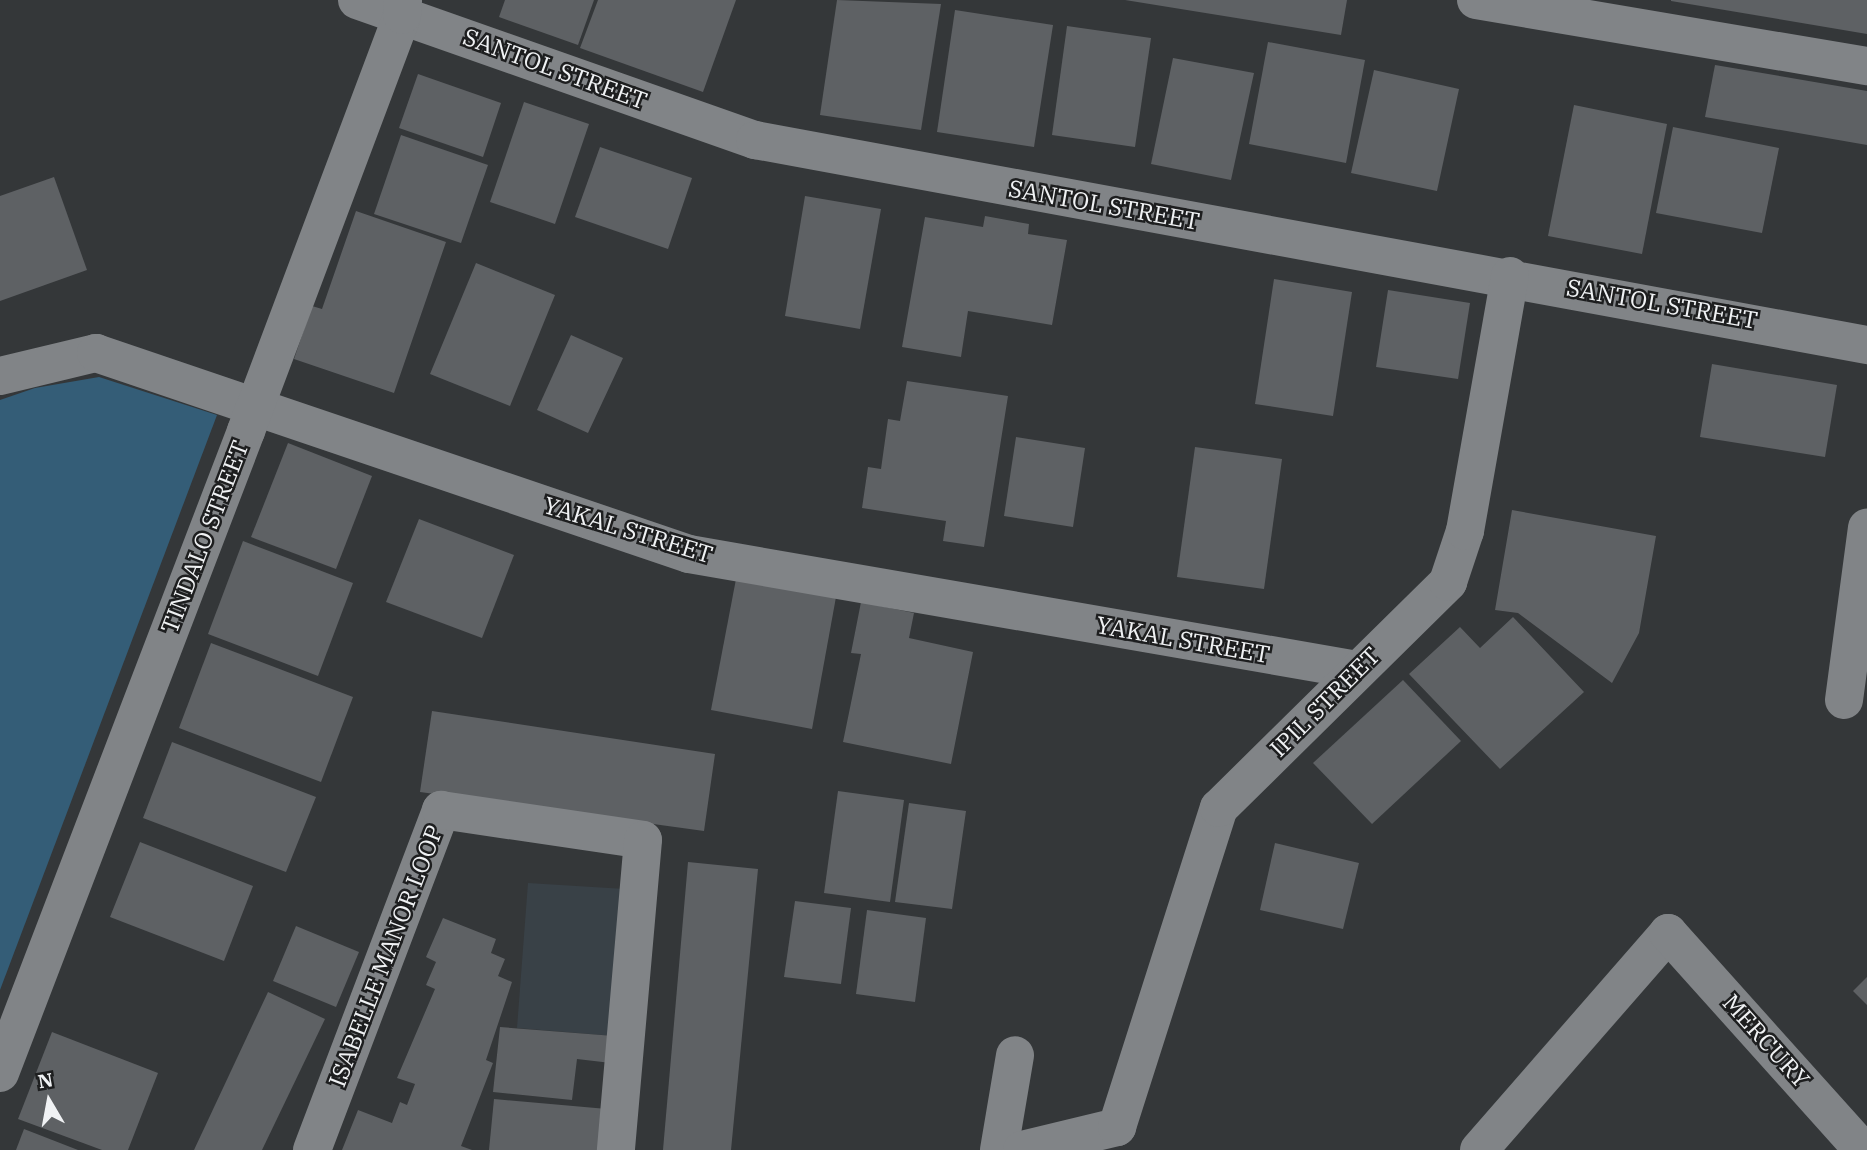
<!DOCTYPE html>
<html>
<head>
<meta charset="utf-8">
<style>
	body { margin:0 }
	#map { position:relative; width:1867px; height:1150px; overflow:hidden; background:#343739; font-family:"IBM Plex Serif",serif }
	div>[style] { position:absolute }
	.built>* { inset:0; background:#394147 }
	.green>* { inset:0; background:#345d77 }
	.building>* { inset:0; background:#5e6164 }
	.minor>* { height:38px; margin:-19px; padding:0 19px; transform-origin:19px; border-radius:19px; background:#818487 }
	span { translate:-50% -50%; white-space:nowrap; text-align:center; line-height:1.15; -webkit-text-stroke:5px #1d1e1f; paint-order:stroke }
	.street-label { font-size:24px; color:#f0f2f4 }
	.north { position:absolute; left:14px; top:1066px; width:70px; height:70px; -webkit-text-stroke:5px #1d1e1f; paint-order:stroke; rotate:350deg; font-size:19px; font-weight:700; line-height:28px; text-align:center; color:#f0f2f4 }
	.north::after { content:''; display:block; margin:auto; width:24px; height:32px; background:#f0f2f4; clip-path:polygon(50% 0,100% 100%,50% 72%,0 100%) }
</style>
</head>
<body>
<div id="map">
	<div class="built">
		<div style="clip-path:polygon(528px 883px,625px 889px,614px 1036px,517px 1028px)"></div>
	</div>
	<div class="green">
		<div style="clip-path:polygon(99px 377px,217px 415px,0 990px,0 400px,35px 388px)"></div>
	</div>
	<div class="building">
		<div style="clip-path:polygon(505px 0,594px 0,578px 45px,499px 17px)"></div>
		<div style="clip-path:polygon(598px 0,736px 0,703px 92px,580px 48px)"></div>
		<div style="clip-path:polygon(837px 0,941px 4px,921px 130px,820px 115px)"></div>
		<div style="clip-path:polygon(1125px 0,1347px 0,1341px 35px)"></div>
		<div style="clip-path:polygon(1671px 0,1867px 0,1867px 34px,1671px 1px)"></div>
		<div style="clip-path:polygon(955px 10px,1053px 25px,1034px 147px,937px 132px)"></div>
		<div style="clip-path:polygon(1067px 26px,1151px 38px,1135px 147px,1052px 135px)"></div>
		<div style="clip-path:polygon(1268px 42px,1365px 60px,1346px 163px,1249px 144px)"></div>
		<div style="clip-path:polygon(1173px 58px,1254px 73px,1231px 180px,1151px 164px)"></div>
		<div style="clip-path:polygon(1715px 65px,1867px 91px,1867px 145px,1705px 117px)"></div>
		<div style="clip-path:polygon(1374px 70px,1459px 89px,1437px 191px,1351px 173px)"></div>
		<div style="clip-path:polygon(418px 74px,501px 103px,483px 157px,399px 128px)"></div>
		<div style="clip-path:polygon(524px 102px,589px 124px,555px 224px,490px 202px)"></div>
		<div style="clip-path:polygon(1574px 105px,1667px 124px,1642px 254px,1548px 236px)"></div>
		<div style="clip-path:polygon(1673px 127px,1779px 148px,1762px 233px,1656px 213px)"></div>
		<div style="clip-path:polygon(401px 135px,488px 165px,461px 243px,374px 214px)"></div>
		<div style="clip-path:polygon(600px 147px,692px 178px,668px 249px,575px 217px)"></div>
		<div style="clip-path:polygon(54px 177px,87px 270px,0 301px,0 196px)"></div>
		<div style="clip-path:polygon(805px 196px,881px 209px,860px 329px,785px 316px)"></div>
		<div style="clip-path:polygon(356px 211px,446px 242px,394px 393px,294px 359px,312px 306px,322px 309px)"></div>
		<div style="clip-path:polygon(985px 216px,1029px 224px,1028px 234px,1067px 240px,1052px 325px,968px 311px,961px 357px,902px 347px,925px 217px,983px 227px)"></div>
		<div style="clip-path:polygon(476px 263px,555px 295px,510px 406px,430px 374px)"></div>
		<div style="clip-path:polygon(1274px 279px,1352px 292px,1333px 416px,1255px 404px)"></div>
		<div style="clip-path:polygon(1388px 290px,1470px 303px,1458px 379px,1376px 367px)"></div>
		<div style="clip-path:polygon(571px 335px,623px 358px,588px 433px,537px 410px)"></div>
		<div style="clip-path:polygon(1712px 364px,1837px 385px,1825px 457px,1700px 437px)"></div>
		<div style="clip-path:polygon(907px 381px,1008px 396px,984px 547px,943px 541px,946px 521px,862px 508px,868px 467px,881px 469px,888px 419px,900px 421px)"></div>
		<div style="clip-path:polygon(1016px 437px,1085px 448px,1073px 527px,1004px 516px)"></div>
		<div style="clip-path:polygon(288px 443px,372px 476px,336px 569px,251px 537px)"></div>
		<div style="clip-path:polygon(1195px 447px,1282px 459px,1264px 589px,1177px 577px)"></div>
		<div style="clip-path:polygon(1512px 510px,1656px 536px,1639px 633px,1612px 683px,1518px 613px,1495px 610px)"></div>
		<div style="clip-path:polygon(419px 519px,514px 555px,482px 638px,386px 602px)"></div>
		<div style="clip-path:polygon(243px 541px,353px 583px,318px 676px,208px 634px)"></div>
		<div style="clip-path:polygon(736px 579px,836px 597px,812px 729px,711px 710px)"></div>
		<div style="clip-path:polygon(861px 602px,914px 613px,909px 638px,973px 652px,951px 764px,843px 742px,861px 654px,851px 653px)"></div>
		<div style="clip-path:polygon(1513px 617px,1584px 692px,1500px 769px,1409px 674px,1460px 627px,1480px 648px)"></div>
		<div style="clip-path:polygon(211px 643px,353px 697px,321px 782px,179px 728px)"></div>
		<div style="clip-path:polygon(1403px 680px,1461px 741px,1372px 824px,1313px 763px)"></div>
		<div style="clip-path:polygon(432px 711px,715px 754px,704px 831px,420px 792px)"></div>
		<div style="clip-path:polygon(172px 742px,316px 797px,286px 872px,143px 818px)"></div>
		<div style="clip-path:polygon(838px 791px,904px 800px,890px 902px,824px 893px)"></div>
		<div style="clip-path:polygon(909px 803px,966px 811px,952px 909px,895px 902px)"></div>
		<div style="clip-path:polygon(140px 842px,253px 886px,224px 961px,110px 917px)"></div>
		<div style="clip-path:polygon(1275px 843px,1359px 863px,1343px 929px,1260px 910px)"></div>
		<div style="clip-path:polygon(688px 862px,758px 869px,731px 1150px,663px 1150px)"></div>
		<div style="clip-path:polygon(795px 901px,851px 908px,841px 984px,784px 977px)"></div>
		<div style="clip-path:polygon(867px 910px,926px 918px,915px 1002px,856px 994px)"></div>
		<div style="clip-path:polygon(443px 918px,496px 939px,491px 953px,505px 959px,498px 976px,512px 982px,486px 1060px,493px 1063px,461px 1146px,472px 1150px,342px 1150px,358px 1110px,392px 1123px,400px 1102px,407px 1105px,415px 1084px,397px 1078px,435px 989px,426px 985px,436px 962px,426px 957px)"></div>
		<div style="clip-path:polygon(296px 926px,359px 952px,336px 1007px,273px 981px)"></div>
		<div style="clip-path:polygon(1867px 977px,1867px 1005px,1853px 991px)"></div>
		<div style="clip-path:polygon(268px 992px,325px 1019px,262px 1150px,194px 1150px)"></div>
		<div style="clip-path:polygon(500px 1027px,614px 1036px,611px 1063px,577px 1059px,572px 1100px,493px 1092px)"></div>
		<div style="clip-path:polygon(52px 1032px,158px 1073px,128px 1150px,102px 1150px,18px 1119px)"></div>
		<div style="clip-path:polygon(494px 1099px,607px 1109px,603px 1150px,489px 1150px)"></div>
		<div style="clip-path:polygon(24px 1129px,78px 1150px,16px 1150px)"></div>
	</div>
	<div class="minor">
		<div style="left:357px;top:0;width:422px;rotate:19.4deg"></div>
		<div style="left:755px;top:140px;width:1131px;rotate:10.45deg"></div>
		<div style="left:1476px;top:0;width:397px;rotate:9.6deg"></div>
		<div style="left:0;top:376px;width:99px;rotate:-13.5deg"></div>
		<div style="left:96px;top:353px;width:626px;rotate:18.72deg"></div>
		<div style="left:689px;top:554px;width:678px;rotate:9.85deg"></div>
		<div style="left:1844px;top:700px;width:174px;rotate:-82.4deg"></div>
		<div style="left:0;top:1073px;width:688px;rotate:-69.03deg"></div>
		<div style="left:246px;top:431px;width:444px;rotate:-69.4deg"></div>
		<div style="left:402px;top:15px;width:15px;rotate:-86deg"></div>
		<div style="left:312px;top:1150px;width:364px;rotate:-69.2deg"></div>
		<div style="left:441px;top:810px;width:204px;rotate:8.4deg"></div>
		<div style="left:643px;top:840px;width:311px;rotate:95deg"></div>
		<div style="left:999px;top:1150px;width:96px;rotate:-80.4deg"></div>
		<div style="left:1022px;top:1150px;width:98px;rotate:-13.6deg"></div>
		<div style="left:1117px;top:1127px;width:335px;rotate:-72.3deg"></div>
		<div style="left:1219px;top:808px;width:322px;rotate:-44.6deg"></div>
		<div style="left:1448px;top:582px;width:54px;rotate:-71.6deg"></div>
		<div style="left:1465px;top:531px;width:259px;rotate:-80deg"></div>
		<div style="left:1479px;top:1150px;width:288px;rotate:-48.9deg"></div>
		<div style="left:1668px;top:933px;width:292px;rotate:48.1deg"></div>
	</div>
	<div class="street-label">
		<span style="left:555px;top:69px;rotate:20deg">SANTOL STREET</span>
		<span style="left:1104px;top:205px;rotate:10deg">SANTOL STREET</span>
		<span style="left:1662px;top:304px;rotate:10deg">SANTOL STREET</span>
		<span style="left:628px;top:530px;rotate:17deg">YAKAL STREET</span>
		<span style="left:205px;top:537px;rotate:-69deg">TINDALO STREET</span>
		<span style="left:1183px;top:640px;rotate:10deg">YAKAL STREET</span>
		<span style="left:1325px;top:702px;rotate:-45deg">IPIL STREET</span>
		<span style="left:386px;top:956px;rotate:-69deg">ISABELLE MANOR LOOP</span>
		<span style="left:1766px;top:1041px;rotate:48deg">MERCURY</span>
	</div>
	<div class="north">N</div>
</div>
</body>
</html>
